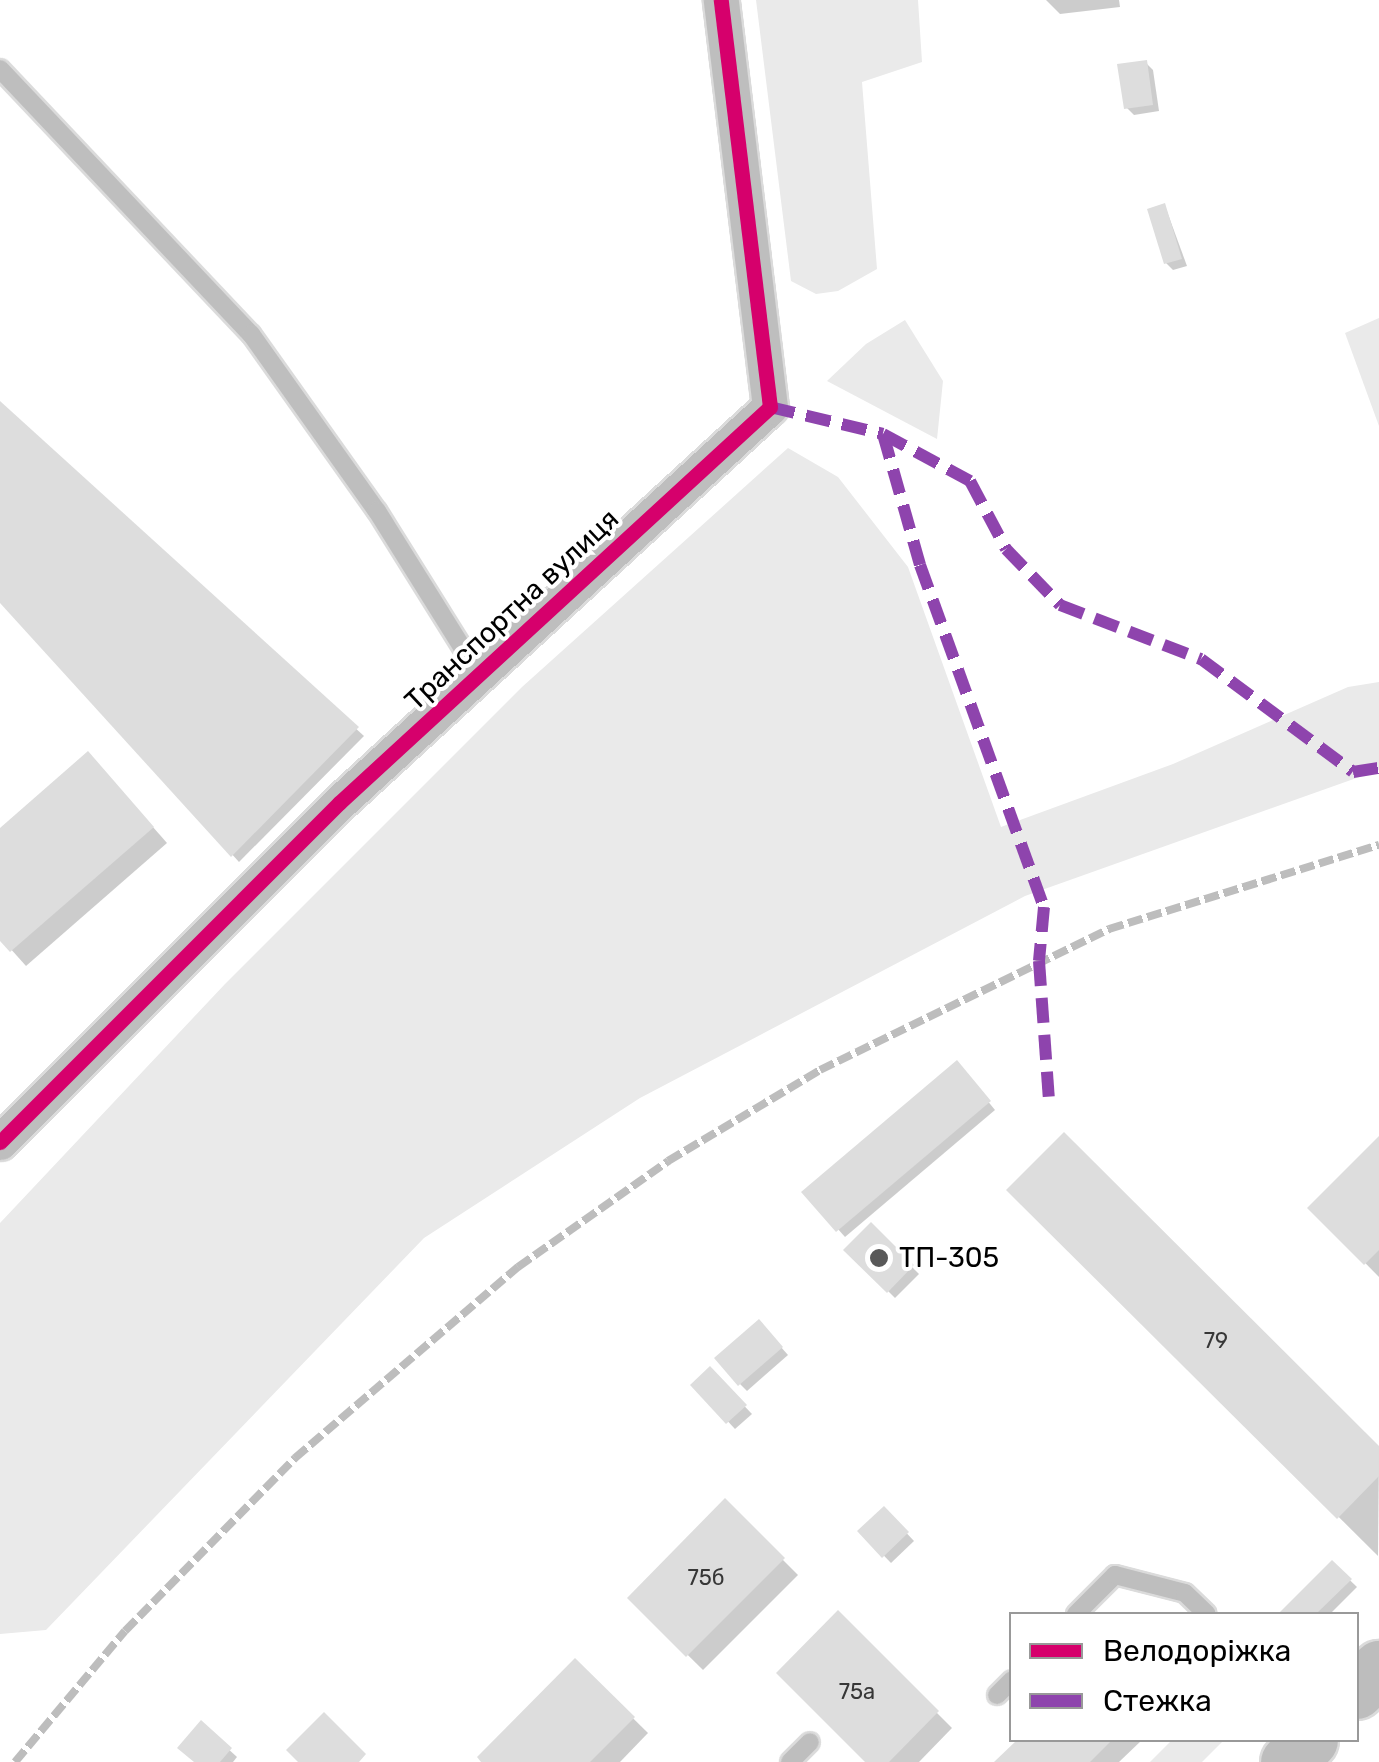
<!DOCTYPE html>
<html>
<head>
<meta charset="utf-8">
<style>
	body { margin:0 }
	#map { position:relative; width:1379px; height:1762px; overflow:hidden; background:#fff; font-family:Rubik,sans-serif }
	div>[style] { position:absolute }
	.green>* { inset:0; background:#eaeaea }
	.shadow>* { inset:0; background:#0003 }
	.building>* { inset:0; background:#ddd }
	.roads { filter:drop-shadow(2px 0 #dbdbdb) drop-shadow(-2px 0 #dbdbdb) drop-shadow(0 2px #dbdbdb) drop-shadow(0 -2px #dbdbdb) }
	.service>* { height:18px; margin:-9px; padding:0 9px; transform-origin:9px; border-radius:9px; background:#bebebe }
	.minor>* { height:35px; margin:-17.5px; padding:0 17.5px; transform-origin:17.5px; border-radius:17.5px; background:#bebebe }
	.primary>* { height:55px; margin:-27.5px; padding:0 27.5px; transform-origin:27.5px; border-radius:27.5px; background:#bdbdbd }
	.rail>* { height:8px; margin-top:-4px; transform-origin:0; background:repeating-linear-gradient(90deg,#bdbdbd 0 15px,transparent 0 20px) }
	.quiet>* { height:12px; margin-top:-6px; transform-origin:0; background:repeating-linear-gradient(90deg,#8e44ad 0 25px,transparent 0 37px) }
	.cycleway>* { height:15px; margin:-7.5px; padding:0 7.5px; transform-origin:7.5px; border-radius:7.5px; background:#d6006c }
	.dots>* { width:28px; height:28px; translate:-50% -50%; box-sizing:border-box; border:5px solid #fff; border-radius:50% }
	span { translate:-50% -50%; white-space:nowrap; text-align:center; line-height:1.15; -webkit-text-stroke:8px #fff; paint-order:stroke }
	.number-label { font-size:22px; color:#373737 }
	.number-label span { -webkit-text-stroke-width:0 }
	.street-label { font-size:28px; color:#000 }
	.poi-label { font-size:28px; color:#000 }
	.left { translate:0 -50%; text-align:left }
	.legend { position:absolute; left:1009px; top:1612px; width:350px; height:130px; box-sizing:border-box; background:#fff; border:2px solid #999; margin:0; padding:12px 18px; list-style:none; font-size:30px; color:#000 }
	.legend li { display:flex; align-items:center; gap:20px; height:50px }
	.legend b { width:50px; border:2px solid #999 }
</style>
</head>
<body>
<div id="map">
	<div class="green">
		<div style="clip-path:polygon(756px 0,918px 0,922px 62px,862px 82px,877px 269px,838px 291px,816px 294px,791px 281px)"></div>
		<div style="clip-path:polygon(1379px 318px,1379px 426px,1345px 333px)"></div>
		<div style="clip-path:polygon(905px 320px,943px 381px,937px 439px,827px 381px,866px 344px)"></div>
		<div style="clip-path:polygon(788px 448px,838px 477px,908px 567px,1001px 827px,1173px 764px,1348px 687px,1379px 682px,1379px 770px,1025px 896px,640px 1098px,424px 1238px,46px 1630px,0 1634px,0 1223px,225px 984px,522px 687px)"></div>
		<div style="clip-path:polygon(1172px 1740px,1224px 1740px,1202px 1762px,1150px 1762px)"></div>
	</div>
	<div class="shadow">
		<div style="clip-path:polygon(1046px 0,1119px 0,1120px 7px,1060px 14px)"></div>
		<div style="clip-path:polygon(1146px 63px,1153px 70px,1159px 111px,1134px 115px,1127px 108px)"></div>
		<div style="clip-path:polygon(1165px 206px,1187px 266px,1173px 270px,1166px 263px)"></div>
		<div style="clip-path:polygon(0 404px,364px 736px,239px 862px,0 599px)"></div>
		<div style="clip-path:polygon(102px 769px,167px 843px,26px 966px,0 937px,0 831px)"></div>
		<div style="clip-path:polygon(960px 1067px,995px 1110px,845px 1237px,805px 1192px)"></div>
		<div style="clip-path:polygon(1379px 1139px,1379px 1277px,1311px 1208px)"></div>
		<div style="clip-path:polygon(871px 1226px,919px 1274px,895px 1298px,847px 1250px)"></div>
		<div style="clip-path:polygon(1049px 1229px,1379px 1449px,1378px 1556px)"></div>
		<div style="clip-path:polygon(765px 1329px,788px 1355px,747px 1391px,740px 1384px)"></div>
		<div style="clip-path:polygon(710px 1370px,752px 1414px,735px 1429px,694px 1385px)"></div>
		<div style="clip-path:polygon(725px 1502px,798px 1575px,703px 1670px,630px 1598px)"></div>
		<div style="clip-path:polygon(884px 1509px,914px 1541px,891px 1563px,861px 1532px)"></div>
		<div style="clip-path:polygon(1332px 1563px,1357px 1587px,1330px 1614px,1282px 1614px)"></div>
		<div style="clip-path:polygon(838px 1614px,952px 1728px,919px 1762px,869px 1762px)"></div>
		<div style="clip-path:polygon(575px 1661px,648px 1733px,620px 1762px,485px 1762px)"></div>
		<div style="clip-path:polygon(201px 1724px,237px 1757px,233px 1762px,196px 1762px)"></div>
		<div style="clip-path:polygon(1020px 1740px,1142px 1740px,1119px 1762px,998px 1762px)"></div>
	</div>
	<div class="building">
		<div style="clip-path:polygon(1147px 60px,1153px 105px,1124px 109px,1117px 64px)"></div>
		<div style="clip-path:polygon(1165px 203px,1182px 259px,1164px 264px,1147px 209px)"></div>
		<div style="clip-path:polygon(0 401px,359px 727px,231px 857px,0 603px)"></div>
		<div style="clip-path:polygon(88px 751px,154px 827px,10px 952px,0 941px,0 828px)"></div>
		<div style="clip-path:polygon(957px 1060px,991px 1101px,836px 1232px,801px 1192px)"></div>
		<div style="clip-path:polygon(1064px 1132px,1379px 1446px,1379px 1476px,1337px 1519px,1006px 1190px)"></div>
		<div style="clip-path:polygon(1379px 1136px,1379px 1250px,1364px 1265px,1307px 1208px)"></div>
		<div style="clip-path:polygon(871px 1222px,914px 1265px,887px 1293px,843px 1250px)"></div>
		<div style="clip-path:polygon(759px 1319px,783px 1347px,738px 1386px,714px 1358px)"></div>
		<div style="clip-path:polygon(710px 1366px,747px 1405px,726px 1424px,690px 1385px)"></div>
		<div style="clip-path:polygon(725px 1498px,785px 1558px,686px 1657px,627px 1598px)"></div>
		<div style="clip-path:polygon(884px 1506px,909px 1532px,882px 1558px,857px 1531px)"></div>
		<div style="clip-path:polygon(1332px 1560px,1352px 1579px,1316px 1614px,1278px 1614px)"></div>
		<div style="clip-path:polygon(838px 1610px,939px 1711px,889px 1762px,865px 1762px,776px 1673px)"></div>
		<div style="clip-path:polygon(575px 1658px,635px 1717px,590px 1762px,481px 1762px,477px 1757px)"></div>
		<div style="clip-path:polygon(324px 1712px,366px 1754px,359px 1762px,298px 1762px,286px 1750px)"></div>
		<div style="clip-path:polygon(201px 1720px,232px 1748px,220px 1762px,194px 1762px,177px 1748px)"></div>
		<div style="clip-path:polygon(1017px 1740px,1112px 1740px,1090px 1762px,994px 1762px)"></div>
	</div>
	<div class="roads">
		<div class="service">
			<div style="left:0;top:69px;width:365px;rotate:46.6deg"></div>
			<div style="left:251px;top:334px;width:217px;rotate:54.6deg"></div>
			<div style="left:377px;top:511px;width:192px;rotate:58deg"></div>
			<div style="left:1076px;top:1614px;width:55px;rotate:-45deg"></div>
			<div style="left:1115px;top:1575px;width:72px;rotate:14.4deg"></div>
			<div style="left:1185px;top:1593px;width:30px;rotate:44deg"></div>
			<div style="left:997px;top:1695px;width:21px;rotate:-45deg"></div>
			<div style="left:790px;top:1762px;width:28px;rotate:-45deg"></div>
		</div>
		<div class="minor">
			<div style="left:0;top:1142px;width:479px;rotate:-45deg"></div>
			<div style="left:339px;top:803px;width:585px;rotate:-42.58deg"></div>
			<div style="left:770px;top:407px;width:410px;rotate:-96.9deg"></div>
		</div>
		<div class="primary">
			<div style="left:1356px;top:1691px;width:33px;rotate:-45deg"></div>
			<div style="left:1288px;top:1762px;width:31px;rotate:-45deg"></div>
		</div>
	</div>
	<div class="rail">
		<div style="left:15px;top:1762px;width:171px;rotate:-50deg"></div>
		<div style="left:125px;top:1631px;width:243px;rotate:-45.5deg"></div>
		<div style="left:295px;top:1458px;width:294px;rotate:-40.6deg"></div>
		<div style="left:518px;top:1267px;width:184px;rotate:-35.2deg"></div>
		<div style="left:668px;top:1161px;width:177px;rotate:-30.9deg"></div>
		<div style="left:820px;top:1070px;width:322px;rotate:-26deg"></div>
		<div style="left:1109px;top:929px;width:283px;rotate:-17.3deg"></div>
	</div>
	<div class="quiet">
		<div style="left:770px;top:407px;width:116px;rotate:13.4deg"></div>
		<div style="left:883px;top:434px;width:99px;rotate:28.4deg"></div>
		<div style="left:970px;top:481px;width:77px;rotate:62.1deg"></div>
		<div style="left:1006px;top:549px;width:78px;rotate:46deg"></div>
		<div style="left:1060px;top:605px;width:151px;rotate:21deg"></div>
		<div style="left:1201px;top:659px;width:189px;rotate:36.6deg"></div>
		<div style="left:1353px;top:772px;width:26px;rotate:-9deg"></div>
		<div style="left:883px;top:434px;width:136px;rotate:74.2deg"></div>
		<div style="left:920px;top:565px;width:364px;rotate:70.1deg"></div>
		<div style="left:1044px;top:907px;width:54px;rotate:95.3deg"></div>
		<div style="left:1039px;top:961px;width:141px;rotate:85.9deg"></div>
	</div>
	<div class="cycleway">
		<div style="left:0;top:1142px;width:479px;rotate:-45deg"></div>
		<div style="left:339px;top:803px;width:585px;rotate:-42.58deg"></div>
		<div style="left:770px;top:407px;width:410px;rotate:-96.9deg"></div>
	</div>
	<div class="dots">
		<div style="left:879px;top:1258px;background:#595959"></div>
	</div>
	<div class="number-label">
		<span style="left:1216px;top:1341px">79</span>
		<span style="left:706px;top:1578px">75б</span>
		<span style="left:857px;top:1692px">75а</span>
	</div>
	<div class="street-label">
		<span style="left:512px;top:610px;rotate:-43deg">Транспортна вулиця</span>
	</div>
	<div class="poi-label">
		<span class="left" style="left:899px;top:1258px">ТП-305</span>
	</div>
	<ul class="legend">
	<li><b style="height:12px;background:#d6006c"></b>Велодоріжка</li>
	<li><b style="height:12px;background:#8e44ad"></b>Стежка</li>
	</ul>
</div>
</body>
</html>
